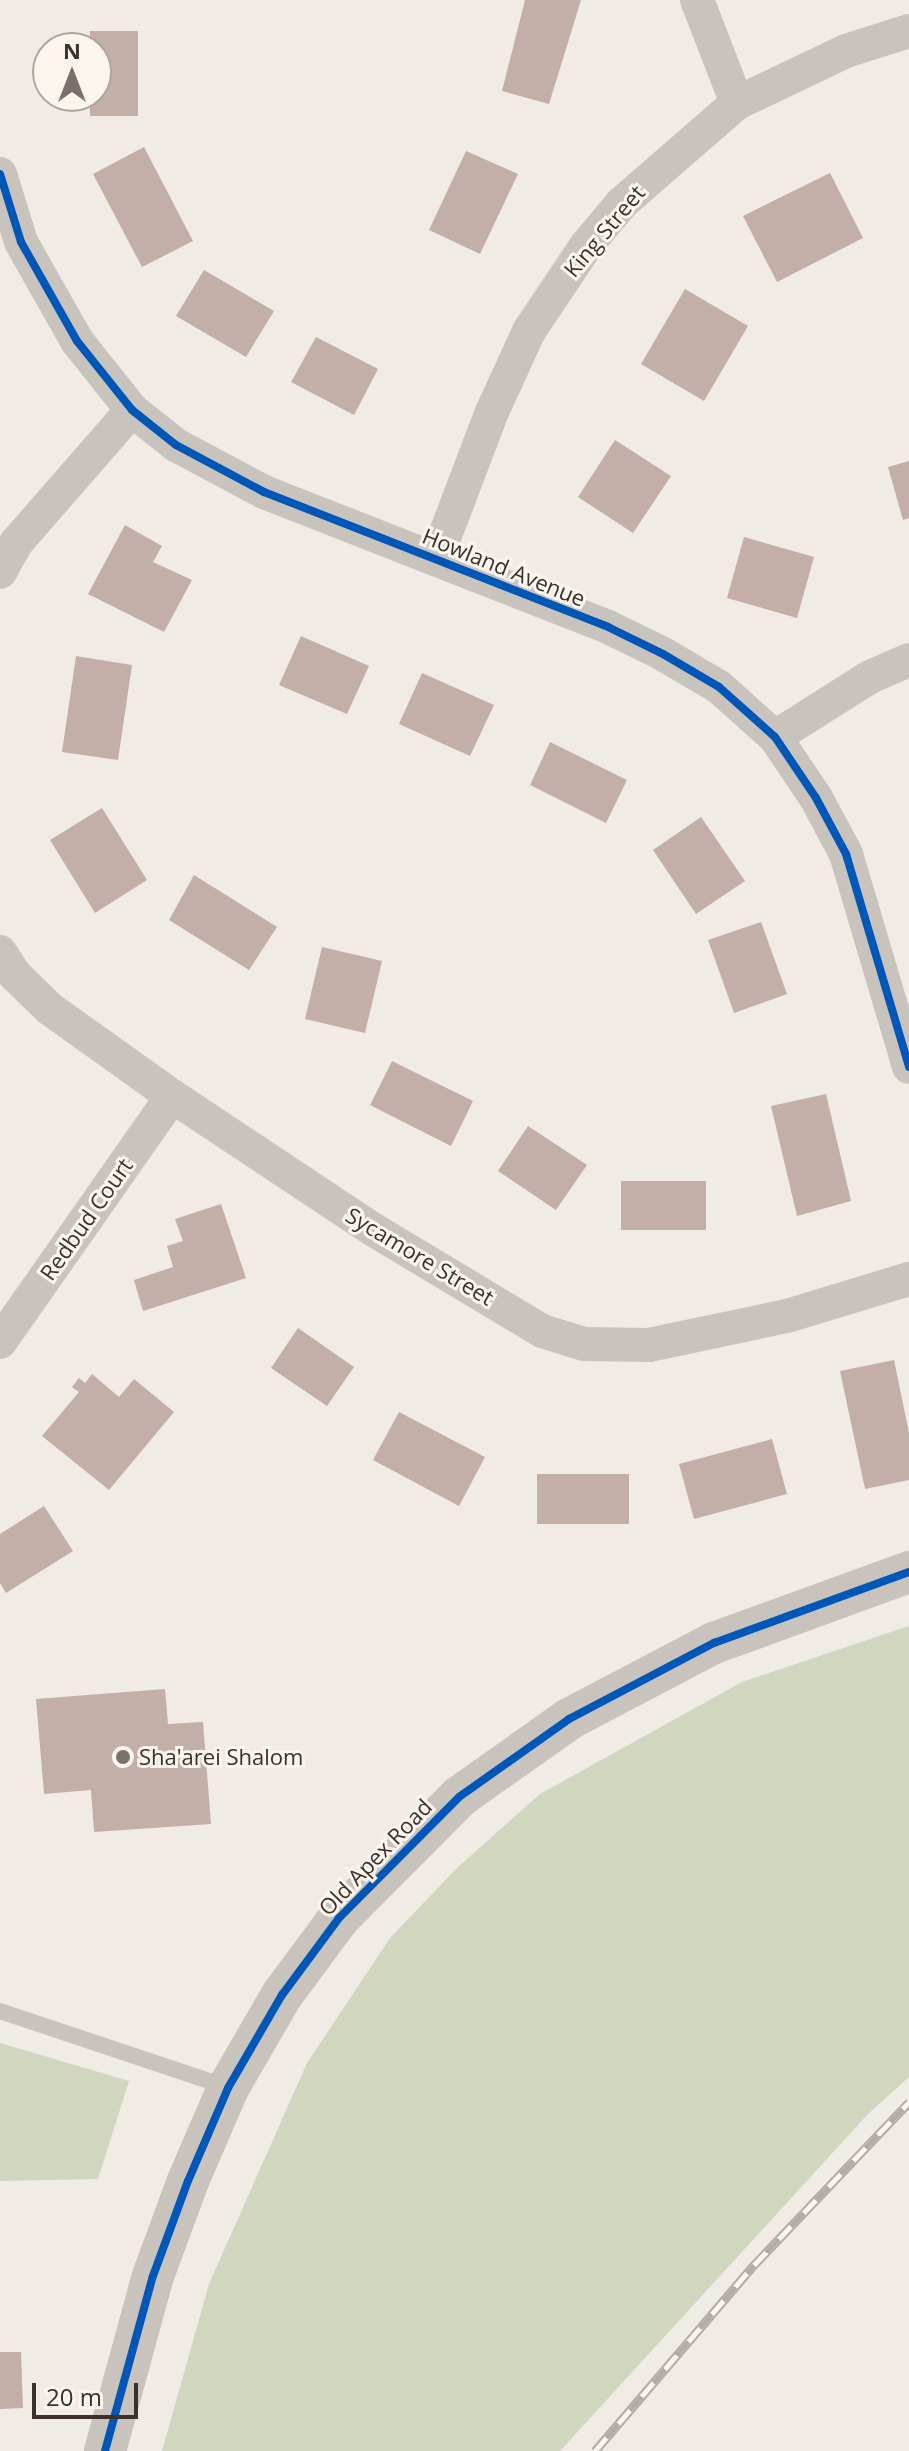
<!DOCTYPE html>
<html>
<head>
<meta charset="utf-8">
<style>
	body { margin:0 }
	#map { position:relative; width:909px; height:2451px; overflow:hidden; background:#f0ebe5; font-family:"Open Sans",sans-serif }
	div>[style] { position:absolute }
	.green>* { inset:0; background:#d1d6bf }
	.building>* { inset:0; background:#c3afa7 }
	.service>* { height:16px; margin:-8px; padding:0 8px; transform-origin:8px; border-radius:8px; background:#c9c3be }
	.minor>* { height:34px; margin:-17px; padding:0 17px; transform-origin:17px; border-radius:17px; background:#c9c3be }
	.tertiary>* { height:42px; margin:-21px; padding:0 21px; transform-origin:21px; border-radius:21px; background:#c9c3be }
	.rail>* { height:9px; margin-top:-4.5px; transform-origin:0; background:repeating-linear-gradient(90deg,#fbf5ee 0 18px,#b1aca8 0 36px); box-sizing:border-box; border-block:2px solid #b1aca8 }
	.cycleway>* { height:8px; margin:-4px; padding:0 4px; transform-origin:4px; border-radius:4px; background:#0057b8 }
	.dots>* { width:22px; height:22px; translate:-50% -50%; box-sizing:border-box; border:4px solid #fbf5ee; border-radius:50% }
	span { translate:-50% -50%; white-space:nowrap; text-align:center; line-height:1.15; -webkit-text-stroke:6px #fbf5ee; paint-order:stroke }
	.street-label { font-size:22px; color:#3b302b }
	.poi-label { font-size:22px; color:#3b302b }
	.left { translate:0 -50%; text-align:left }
	.north { position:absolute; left:32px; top:32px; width:80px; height:80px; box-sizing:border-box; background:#fbf5ee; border:2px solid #aea6a0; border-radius:50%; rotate:0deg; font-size:22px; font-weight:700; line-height:32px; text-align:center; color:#3b302b }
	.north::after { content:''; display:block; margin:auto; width:28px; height:36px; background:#7a716c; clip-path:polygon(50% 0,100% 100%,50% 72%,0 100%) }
	.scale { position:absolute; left:32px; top:2383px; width:106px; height:36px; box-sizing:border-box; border:4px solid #3b302b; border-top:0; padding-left:10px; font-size:24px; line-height:28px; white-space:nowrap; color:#3b302b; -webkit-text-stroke:6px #fbf5ee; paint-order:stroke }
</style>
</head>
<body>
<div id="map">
	<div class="green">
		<div style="clip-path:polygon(909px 1626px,909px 2077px,868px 2114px,560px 2451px,162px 2451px,209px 2284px,307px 2063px,390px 1938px,458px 1867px,540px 1794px,742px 1682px)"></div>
		<div style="clip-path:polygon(0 2043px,129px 2081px,98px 2179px,0 2181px)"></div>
	</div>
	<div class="building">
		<div style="clip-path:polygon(525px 0,581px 0,549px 104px,502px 91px)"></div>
		<div style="clip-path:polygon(90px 31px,138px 31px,138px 116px,90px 116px,90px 96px,96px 96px,96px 48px,90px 48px)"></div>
		<div style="clip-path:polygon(144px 147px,193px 241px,142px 267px,93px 174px)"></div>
		<div style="clip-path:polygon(466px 151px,518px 174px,480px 254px,429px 230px)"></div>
		<div style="clip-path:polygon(830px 173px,863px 238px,777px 282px,743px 216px)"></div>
		<div style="clip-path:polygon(204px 270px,274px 311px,246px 357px,176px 316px)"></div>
		<div style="clip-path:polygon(685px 289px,748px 326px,704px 401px,641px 364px)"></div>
		<div style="clip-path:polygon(316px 337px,378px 369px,354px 415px,291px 382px)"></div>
		<div style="clip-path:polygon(615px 440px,671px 476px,633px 533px,578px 497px)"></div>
		<div style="clip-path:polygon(909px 461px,909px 518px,903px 520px,888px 467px)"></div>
		<div style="clip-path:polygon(125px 525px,162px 546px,153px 562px,192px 580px,164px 632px,88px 594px)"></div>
		<div style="clip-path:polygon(744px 537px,814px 557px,797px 618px,727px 598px)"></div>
		<div style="clip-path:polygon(301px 636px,369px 666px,347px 714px,279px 685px)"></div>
		<div style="clip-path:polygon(76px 656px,132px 665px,118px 760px,62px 752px)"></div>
		<div style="clip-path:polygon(422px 673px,494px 705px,470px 756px,399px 724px)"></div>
		<div style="clip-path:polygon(550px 742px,627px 780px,606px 823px,530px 785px)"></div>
		<div style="clip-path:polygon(102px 808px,147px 880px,95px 913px,50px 840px)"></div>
		<div style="clip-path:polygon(701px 817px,745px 881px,696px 914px,653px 850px)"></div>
		<div style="clip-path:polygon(194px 875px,277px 927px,249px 970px,169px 920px)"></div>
		<div style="clip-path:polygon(761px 922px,787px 994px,734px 1013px,708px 940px)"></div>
		<div style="clip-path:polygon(322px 947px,382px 961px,365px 1033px,305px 1019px)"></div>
		<div style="clip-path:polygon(392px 1061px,473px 1101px,451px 1146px,370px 1105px)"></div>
		<div style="clip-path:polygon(826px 1094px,851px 1201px,797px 1216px,771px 1106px)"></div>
		<div style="clip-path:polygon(528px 1126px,587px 1165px,556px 1210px,498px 1171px)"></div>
		<div style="clip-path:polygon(621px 1181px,706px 1181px,706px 1230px,621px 1230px)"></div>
		<div style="clip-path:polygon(221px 1204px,246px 1278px,143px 1311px,134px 1280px,173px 1267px,167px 1246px,183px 1241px,175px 1219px)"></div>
		<div style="clip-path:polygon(298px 1328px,354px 1367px,327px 1406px,271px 1368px)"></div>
		<div style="clip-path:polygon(894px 1360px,909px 1433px,909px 1480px,865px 1489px,840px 1371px)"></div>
		<div style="clip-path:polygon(92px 1374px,119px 1397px,134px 1379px,174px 1412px,109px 1490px,42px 1436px,79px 1392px,72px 1387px,79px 1378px,85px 1383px)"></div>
		<div style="clip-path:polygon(399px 1412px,485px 1457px,459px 1506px,373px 1460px)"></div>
		<div style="clip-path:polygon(772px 1439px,787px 1494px,694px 1519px,679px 1464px)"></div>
		<div style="clip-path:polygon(537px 1474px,629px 1474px,629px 1524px,537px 1524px)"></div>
		<div style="clip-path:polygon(44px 1506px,73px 1551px,6px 1593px,0 1583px,0 1534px)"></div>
		<div style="clip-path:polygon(165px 1689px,168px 1724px,203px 1722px,211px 1824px,94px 1832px,91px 1790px,44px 1794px,36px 1699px)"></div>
		<div style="clip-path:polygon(0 2352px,21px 2352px,23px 2408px,0 2409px)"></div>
	</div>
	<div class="service">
		<div style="left:0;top:2011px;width:239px;rotate:18.5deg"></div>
	</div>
	<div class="minor">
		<div style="left:697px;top:0;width:110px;rotate:68.8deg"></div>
		<div style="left:0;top:174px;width:71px;rotate:72.8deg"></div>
		<div style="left:21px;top:242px;width:114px;rotate:60.5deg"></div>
		<div style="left:77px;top:341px;width:88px;rotate:51.4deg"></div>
		<div style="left:132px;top:410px;width:56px;rotate:38.5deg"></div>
		<div style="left:176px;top:445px;width:100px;rotate:28.1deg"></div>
		<div style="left:264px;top:492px;width:370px;rotate:21.4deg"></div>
		<div style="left:608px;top:627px;width:61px;rotate:26.1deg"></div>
		<div style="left:663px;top:654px;width:65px;rotate:30.5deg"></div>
		<div style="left:719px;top:687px;width:75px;rotate:41.8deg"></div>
		<div style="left:775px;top:737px;width:73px;rotate:56.1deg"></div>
		<div style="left:816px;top:798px;width:64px;rotate:61.8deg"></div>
		<div style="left:846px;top:854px;width:222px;rotate:73.5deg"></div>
		<div style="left:436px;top:559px;width:155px;rotate:-69.2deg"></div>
		<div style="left:491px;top:414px;width:91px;rotate:-65.4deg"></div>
		<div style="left:529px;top:331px;width:102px;rotate:-56.2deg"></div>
		<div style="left:586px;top:246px;width:56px;rotate:-50.1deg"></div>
		<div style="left:622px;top:203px;width:152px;rotate:-41deg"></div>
		<div style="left:737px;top:103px;width:121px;rotate:-25.5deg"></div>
		<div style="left:846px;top:51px;width:66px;rotate:-17.6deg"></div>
		<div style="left:0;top:572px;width:33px;rotate:-61deg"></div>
		<div style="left:16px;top:543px;width:176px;rotate:-48.9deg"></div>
		<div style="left:775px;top:737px;width:112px;rotate:-32.3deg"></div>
		<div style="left:870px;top:677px;width:43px;rotate:-23.6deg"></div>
		<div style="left:0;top:952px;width:27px;rotate:57deg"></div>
		<div style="left:15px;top:975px;width:49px;rotate:44.2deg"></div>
		<div style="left:50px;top:1009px;width:150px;rotate:35.5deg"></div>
		<div style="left:172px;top:1096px;width:242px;rotate:33.6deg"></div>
		<div style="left:374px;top:1230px;width:196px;rotate:31deg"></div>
		<div style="left:542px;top:1331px;width:44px;rotate:17.2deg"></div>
		<div style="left:584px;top:1344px;width:65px;rotate:0.9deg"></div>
		<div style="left:649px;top:1345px;width:141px;rotate:-11.9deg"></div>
		<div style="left:787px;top:1316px;width:127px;rotate:-16.9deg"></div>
		<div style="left:0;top:1342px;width:300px;rotate:-55deg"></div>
	</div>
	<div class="tertiary">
		<div style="left:105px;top:2451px;width:181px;rotate:-74.7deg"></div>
		<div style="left:153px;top:2276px;width:101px;rotate:-69.8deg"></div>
		<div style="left:188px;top:2181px;width:101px;rotate:-66.7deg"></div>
		<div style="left:228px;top:2088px;width:108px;rotate:-59.9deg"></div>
		<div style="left:282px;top:1995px;width:96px;rotate:-53.5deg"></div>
		<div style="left:339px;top:1918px;width:170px;rotate:-45.2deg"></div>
		<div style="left:459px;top:1797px;width:135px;rotate:-35.3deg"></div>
		<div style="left:569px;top:1719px;width:164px;rotate:-27.7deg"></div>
		<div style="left:714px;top:1643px;width:208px;rotate:-20deg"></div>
	</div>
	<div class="rail">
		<div style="left:595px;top:2451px;width:245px;rotate:-49.5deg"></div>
		<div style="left:754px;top:2265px;width:225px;rotate:-46.4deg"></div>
	</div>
	<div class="cycleway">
		<div style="left:0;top:174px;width:71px;rotate:72.8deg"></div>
		<div style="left:21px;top:242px;width:114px;rotate:60.5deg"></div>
		<div style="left:77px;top:341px;width:88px;rotate:51.4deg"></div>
		<div style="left:132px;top:410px;width:56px;rotate:38.5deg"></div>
		<div style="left:176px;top:445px;width:100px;rotate:28.1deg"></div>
		<div style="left:264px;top:492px;width:370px;rotate:21.4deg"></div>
		<div style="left:608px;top:627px;width:61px;rotate:26.1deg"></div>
		<div style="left:663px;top:654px;width:65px;rotate:30.5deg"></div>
		<div style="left:719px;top:687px;width:75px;rotate:41.8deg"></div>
		<div style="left:775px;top:737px;width:73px;rotate:56.1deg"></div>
		<div style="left:816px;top:798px;width:64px;rotate:61.8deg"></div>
		<div style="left:846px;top:854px;width:222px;rotate:73.5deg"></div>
		<div style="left:105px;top:2451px;width:181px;rotate:-74.7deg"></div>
		<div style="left:153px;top:2276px;width:101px;rotate:-69.8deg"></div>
		<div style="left:188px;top:2181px;width:101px;rotate:-66.7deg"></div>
		<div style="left:228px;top:2088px;width:108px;rotate:-59.9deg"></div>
		<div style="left:282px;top:1995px;width:96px;rotate:-53.5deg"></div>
		<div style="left:339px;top:1918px;width:170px;rotate:-45.2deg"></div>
		<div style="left:459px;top:1797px;width:135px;rotate:-35.3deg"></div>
		<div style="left:569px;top:1719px;width:164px;rotate:-27.7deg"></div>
		<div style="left:714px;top:1643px;width:208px;rotate:-20deg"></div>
	</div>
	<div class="dots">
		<div style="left:123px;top:1757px;background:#7a716c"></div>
	</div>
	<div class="street-label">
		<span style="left:604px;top:231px;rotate:-50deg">King Street</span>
		<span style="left:504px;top:567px;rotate:22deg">Howland Avenue</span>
		<span style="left:86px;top:1219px;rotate:-55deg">Redbud Court</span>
		<span style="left:420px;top:1256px;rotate:31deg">Sycamore Street</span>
		<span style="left:375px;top:1857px;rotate:-46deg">Old Apex Road</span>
	</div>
	<div class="poi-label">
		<span class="left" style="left:139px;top:1757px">Sha'arei Shalom</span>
	</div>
	<div class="north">N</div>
	<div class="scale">20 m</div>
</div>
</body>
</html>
